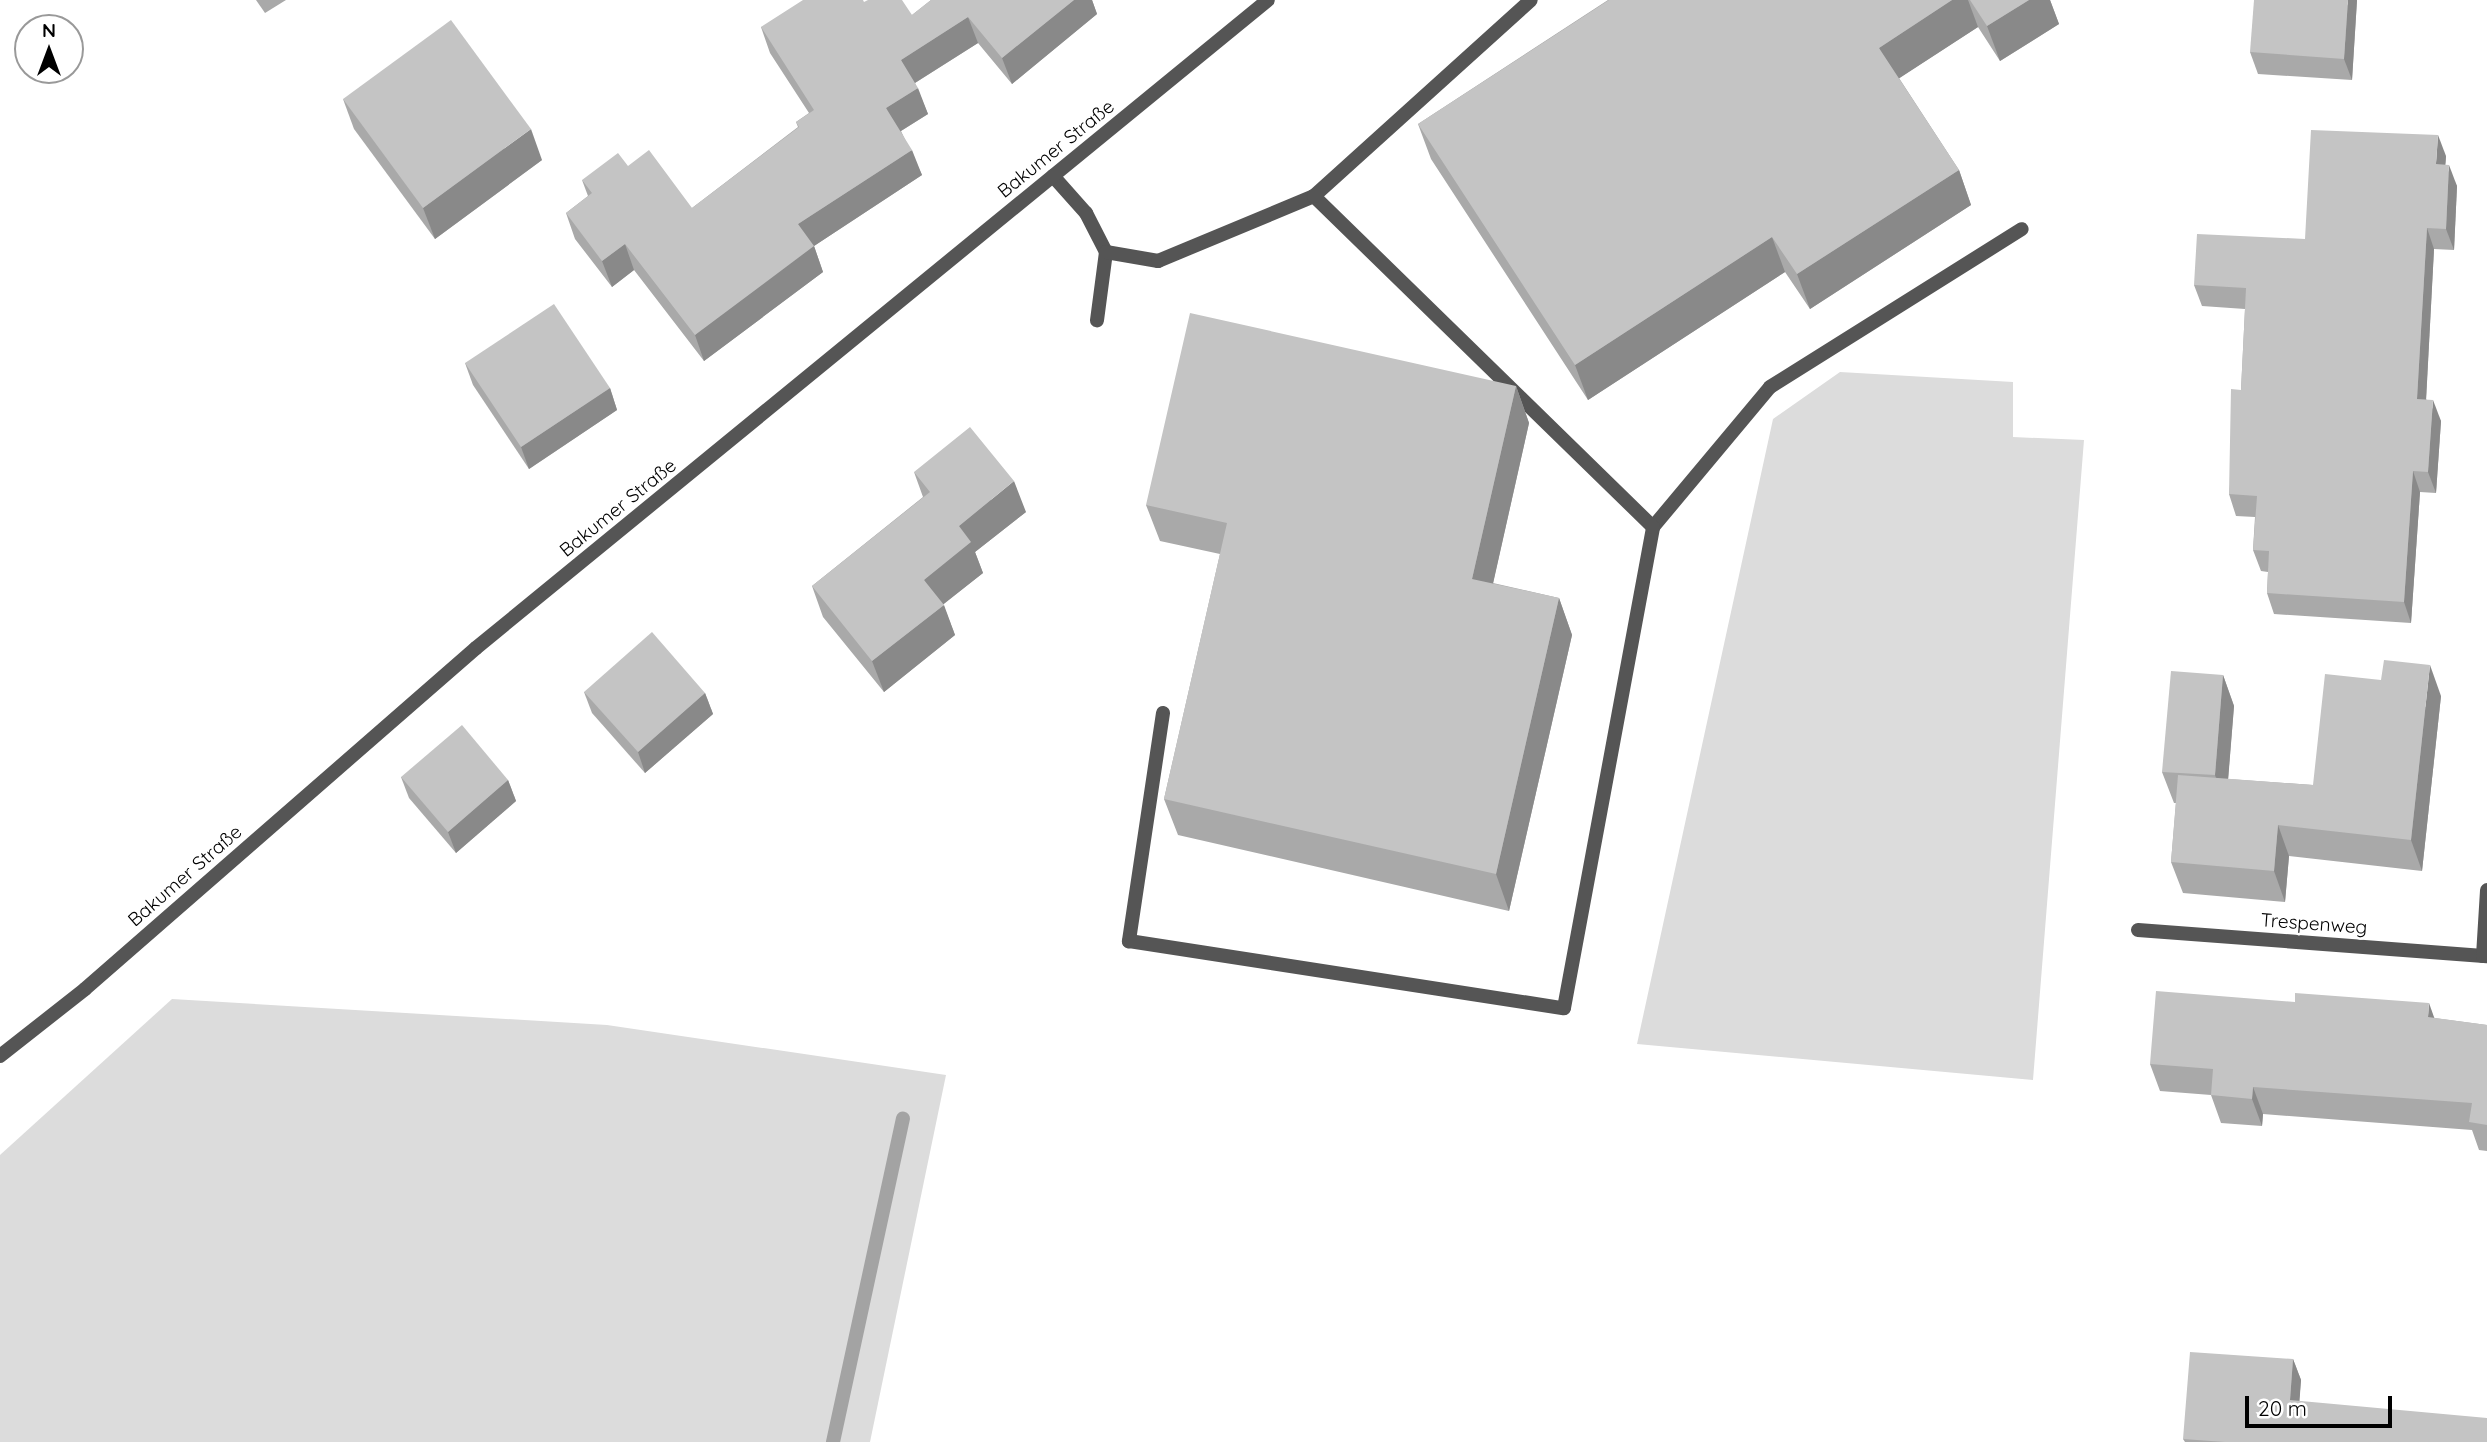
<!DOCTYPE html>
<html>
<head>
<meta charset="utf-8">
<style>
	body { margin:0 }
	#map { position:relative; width:2487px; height:1442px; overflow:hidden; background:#fff; font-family:Quicksand,sans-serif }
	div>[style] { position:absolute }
	.green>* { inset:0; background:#dcdcdc }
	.stream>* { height:14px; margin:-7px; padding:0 7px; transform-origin:7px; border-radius:7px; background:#a3a3a3 }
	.service>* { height:14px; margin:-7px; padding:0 7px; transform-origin:7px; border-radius:7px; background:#555 }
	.minor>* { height:14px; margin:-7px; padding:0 7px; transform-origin:7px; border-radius:7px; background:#555 }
	.tertiary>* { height:14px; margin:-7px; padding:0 7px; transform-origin:7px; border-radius:7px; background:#555 }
	.wall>* { inset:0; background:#a9a9a9 }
	.shaded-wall>* { inset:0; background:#898989 }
	.building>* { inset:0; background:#c4c4c4 }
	span { translate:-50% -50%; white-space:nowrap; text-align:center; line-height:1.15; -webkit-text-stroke:5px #fff; paint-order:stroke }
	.street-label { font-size:19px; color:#000 }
	.north { position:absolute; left:14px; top:14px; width:70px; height:70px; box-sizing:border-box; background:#fff; border:2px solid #999; border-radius:50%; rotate:0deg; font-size:19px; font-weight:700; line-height:28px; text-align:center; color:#000 }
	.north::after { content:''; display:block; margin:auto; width:24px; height:32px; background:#000; clip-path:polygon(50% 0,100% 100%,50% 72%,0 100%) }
	.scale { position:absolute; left:2245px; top:1396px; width:147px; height:32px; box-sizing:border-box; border:4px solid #000; border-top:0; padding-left:9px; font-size:21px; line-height:24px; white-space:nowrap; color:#000; -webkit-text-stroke:5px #fff; paint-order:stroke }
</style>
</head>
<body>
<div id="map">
	<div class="green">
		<div style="clip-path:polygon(1840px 372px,2013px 382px,2013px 437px,2084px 440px,2033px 1080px,1637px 1044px,1773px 419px)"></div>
		<div style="clip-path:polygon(172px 999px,607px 1025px,946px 1075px,870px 1442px,0 1442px,0 1155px)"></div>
	</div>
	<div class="stream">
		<div style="left:833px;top:1442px;width:331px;rotate:-77.8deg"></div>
	</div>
	<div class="service">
		<div style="left:1053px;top:176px;width:50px;rotate:48.3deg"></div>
		<div style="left:1086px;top:213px;width:44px;rotate:62.9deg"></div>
		<div style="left:1106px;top:252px;width:69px;rotate:97.5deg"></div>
		<div style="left:1106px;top:252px;width:53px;rotate:9.8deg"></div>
		<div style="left:1158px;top:261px;width:169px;rotate:-22.6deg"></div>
		<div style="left:1653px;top:527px;width:182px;rotate:-50.1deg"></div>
		<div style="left:1770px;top:387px;width:297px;rotate:-32.1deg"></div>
		<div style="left:1163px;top:713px;width:231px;rotate:98.5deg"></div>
		<div style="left:1129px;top:941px;width:440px;rotate:8.8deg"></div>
		<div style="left:1564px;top:1008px;width:489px;rotate:-79.5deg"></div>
		<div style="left:1653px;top:527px;width:474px;rotate:-135.7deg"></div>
		<div style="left:1314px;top:196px;width:292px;rotate:-42.1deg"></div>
	</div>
	<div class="minor">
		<div style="left:2138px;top:930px;width:350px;rotate:4.3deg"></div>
		<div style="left:2483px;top:956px;width:66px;rotate:-86.5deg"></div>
	</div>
	<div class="tertiary">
		<div style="left:0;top:1056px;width:108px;rotate:-38.2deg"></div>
		<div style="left:85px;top:989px;width:519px;rotate:-41.09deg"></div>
		<div style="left:476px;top:648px;width:1023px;rotate:-39.29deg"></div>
	</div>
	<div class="wall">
		<div style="clip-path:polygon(256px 0,286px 0,265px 13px)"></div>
		<div style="clip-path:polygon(931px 0,1092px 0,1097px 14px,1012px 84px,978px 43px,915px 83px,928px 114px,901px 131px,922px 175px,814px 246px,823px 272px,704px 361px,634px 270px,612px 287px,575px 239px,566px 213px,588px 196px,582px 180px,692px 208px,798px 127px,796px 122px,809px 113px,770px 53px,761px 27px,864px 2px,912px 15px)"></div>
		<div style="clip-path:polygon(1608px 0,2050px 0,2059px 24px,2000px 61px,1978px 27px,1899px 78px,1959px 170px,1971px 205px,1810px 309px,1785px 272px,1588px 400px,1431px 159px,1418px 124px)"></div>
		<div style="clip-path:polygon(2357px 0,2352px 80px,2258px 74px,2250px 52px)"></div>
		<div style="clip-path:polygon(343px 99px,542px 160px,435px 239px,354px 129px)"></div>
		<div style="clip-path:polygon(2446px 156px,2445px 165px,2457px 186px,2454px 250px,2434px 249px,2426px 399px,2441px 421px,2436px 493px,2420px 492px,2411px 623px,2274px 614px,2267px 593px,2268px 572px,2261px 571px,2253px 550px,2255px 517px,2236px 516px,2229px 494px,2241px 390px,2245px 309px,2202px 306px,2194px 285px,2305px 239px)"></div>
		<div style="clip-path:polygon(465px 363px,610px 388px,617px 410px,529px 469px,473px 385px)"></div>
		<div style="clip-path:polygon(1516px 386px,1529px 423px,1493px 583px,1559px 598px,1572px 635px,1509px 911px,1178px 835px,1164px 799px,1220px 554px,1160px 541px,1146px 505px)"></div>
		<div style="clip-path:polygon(914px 472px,1026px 512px,975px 552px,983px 573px,943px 604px,955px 635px,884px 692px,823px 617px,812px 586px,923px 497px)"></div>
		<div style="clip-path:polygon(2223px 675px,2234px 706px,2228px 779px,2313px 785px,2441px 696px,2422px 871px,2289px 856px,2285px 902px,2183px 893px,2171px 862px,2176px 803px,2174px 803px,2162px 772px)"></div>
		<div style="clip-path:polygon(584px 692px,705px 693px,713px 714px,645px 773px,592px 713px)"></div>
		<div style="clip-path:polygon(401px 777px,508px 780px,516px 801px,456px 853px,409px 798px)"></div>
		<div style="clip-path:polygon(2434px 1018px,2487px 1025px,2487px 1151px,2479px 1150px,2472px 1130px,2263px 1114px,2262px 1126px,2221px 1123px,2211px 1095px,2160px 1091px,2150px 1064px)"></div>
		<div style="clip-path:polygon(2293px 1359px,2301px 1380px,2299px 1401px,2487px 1442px,2185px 1442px,2183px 1439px)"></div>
	</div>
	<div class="shaded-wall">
		<div style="clip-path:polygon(1074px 0,1092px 0,1097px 14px,1012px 84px,1002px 58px)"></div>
		<div style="clip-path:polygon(1952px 0,1968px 0,1978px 27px,1892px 83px,1879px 48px)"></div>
		<div style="clip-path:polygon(2029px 0,2050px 0,2059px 24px,2000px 61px,1987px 26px)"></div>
		<div style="clip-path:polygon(2348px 0,2357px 0,2352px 80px,2344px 59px)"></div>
		<div style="clip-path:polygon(968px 17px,978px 43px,910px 86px,901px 60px)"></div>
		<div style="clip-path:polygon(918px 88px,928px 114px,896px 134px,886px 108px)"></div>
		<div style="clip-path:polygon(531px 129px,542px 160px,435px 239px,423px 208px)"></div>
		<div style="clip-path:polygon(2438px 135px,2446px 156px,2444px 186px,2436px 164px)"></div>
		<div style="clip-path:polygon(912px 150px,922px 175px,814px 246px,823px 272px,704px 361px,695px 335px,798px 224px)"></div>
		<div style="clip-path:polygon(2449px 165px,2457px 186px,2454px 250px,2446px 229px)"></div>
		<div style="clip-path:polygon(1959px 170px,1971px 205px,1810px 309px,1797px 274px)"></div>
		<div style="clip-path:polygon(2427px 228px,2434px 249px,2425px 420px,2417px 399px)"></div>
		<div style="clip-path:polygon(1772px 237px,1785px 272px,1588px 400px,1575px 365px)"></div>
		<div style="clip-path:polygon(625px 244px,634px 270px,612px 287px,602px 261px)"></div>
		<div style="clip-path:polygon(1516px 386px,1529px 423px,1486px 615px,1472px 579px)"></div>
		<div style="clip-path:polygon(610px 388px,617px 410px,529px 469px,521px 447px)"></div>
		<div style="clip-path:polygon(2433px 400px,2441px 421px,2436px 493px,2428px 472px)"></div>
		<div style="clip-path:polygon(2413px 471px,2420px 492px,2411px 623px,2404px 602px)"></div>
		<div style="clip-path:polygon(1014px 481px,1026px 512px,975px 552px,983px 573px,935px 611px,924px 580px,959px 526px)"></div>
		<div style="clip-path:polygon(1559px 598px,1572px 635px,1509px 911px,1496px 874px)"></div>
		<div style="clip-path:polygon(944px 605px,955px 635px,884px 692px,872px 661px)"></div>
		<div style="clip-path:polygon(2430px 665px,2441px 696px,2422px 871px,2411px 840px)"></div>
		<div style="clip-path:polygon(2223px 675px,2234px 706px,2226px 806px,2215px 775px)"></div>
		<div style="clip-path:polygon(705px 693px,713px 714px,645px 773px,638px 752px)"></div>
		<div style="clip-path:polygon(508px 780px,516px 801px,456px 853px,448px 832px)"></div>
		<div style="clip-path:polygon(2278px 825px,2289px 856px,2285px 902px,2274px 871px)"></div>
		<div style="clip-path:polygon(2429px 1003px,2439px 1031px,2428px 1017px)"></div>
		<div style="clip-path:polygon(2253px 1087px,2263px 1114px,2262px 1126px,2252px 1099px)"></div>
		<div style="clip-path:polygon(2293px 1359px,2301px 1380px,2298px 1422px,2290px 1400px)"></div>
	</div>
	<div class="building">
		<div style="clip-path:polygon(803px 0,863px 0,864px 2px,868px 0,902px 0,912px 15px,931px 0,1074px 0,1002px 58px,968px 17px,901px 60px,918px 88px,886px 108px,912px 150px,798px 224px,814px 246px,695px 335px,625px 244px,602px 261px,566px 213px,592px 193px,582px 180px,618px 153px,628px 166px,649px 150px,692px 208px,799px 127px,796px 122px,814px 110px,761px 27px)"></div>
		<div style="clip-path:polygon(1609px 0,1952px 0,1879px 48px,1959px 170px,1797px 274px,1772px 237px,1575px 365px,1418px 124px)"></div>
		<div style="clip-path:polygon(1970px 0,2029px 0,1987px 26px)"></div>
		<div style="clip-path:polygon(2254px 0,2348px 0,2344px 59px,2250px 52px)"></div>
		<div style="clip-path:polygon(451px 20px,531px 129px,423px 208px,343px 99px)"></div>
		<div style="clip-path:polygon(2311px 130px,2438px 135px,2436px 164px,2449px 165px,2446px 229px,2427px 228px,2417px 399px,2433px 400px,2428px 472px,2413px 471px,2404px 602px,2267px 593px,2269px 551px,2253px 550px,2257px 496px,2229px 494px,2231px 389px,2241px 390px,2246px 288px,2194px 285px,2197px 234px,2305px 239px)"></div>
		<div style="clip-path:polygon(554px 304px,610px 388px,521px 447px,465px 363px)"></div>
		<div style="clip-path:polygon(1190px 313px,1516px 386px,1472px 579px,1559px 598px,1496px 874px,1164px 799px,1227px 523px,1146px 505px)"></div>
		<div style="clip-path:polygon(970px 427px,1014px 481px,959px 526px,971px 542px,924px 580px,944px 605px,872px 661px,812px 586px,930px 492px,914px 472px)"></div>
		<div style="clip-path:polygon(652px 632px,705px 693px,638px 752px,584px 692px)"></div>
		<div style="clip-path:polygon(2384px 660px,2430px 665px,2411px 840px,2278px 825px,2274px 871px,2171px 862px,2178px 775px,2313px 785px,2325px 674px,2381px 680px)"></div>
		<div style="clip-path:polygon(2171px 671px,2223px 675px,2215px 775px,2162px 772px)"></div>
		<div style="clip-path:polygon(462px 725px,508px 780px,448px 832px,401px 777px)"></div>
		<div style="clip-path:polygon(2156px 991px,2295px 1002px,2295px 993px,2429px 1003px,2428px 1017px,2487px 1025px,2487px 1125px,2469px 1122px,2472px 1103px,2253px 1087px,2252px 1099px,2211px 1095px,2213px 1069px,2150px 1064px)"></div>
		<div style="clip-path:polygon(2190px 1352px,2293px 1359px,2290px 1400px,2487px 1418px,2487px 1442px,2225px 1442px,2183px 1439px)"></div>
	</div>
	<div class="street-label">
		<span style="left:1056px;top:149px;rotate:-39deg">Bakumer Straße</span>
		<span style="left:618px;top:508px;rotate:-39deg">Bakumer Straße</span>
		<span style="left:185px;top:876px;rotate:-41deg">Bakumer Straße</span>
		<span style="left:2314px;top:924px;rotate:4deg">Trespenweg</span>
	</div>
	<div class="north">N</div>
	<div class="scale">20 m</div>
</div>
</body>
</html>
